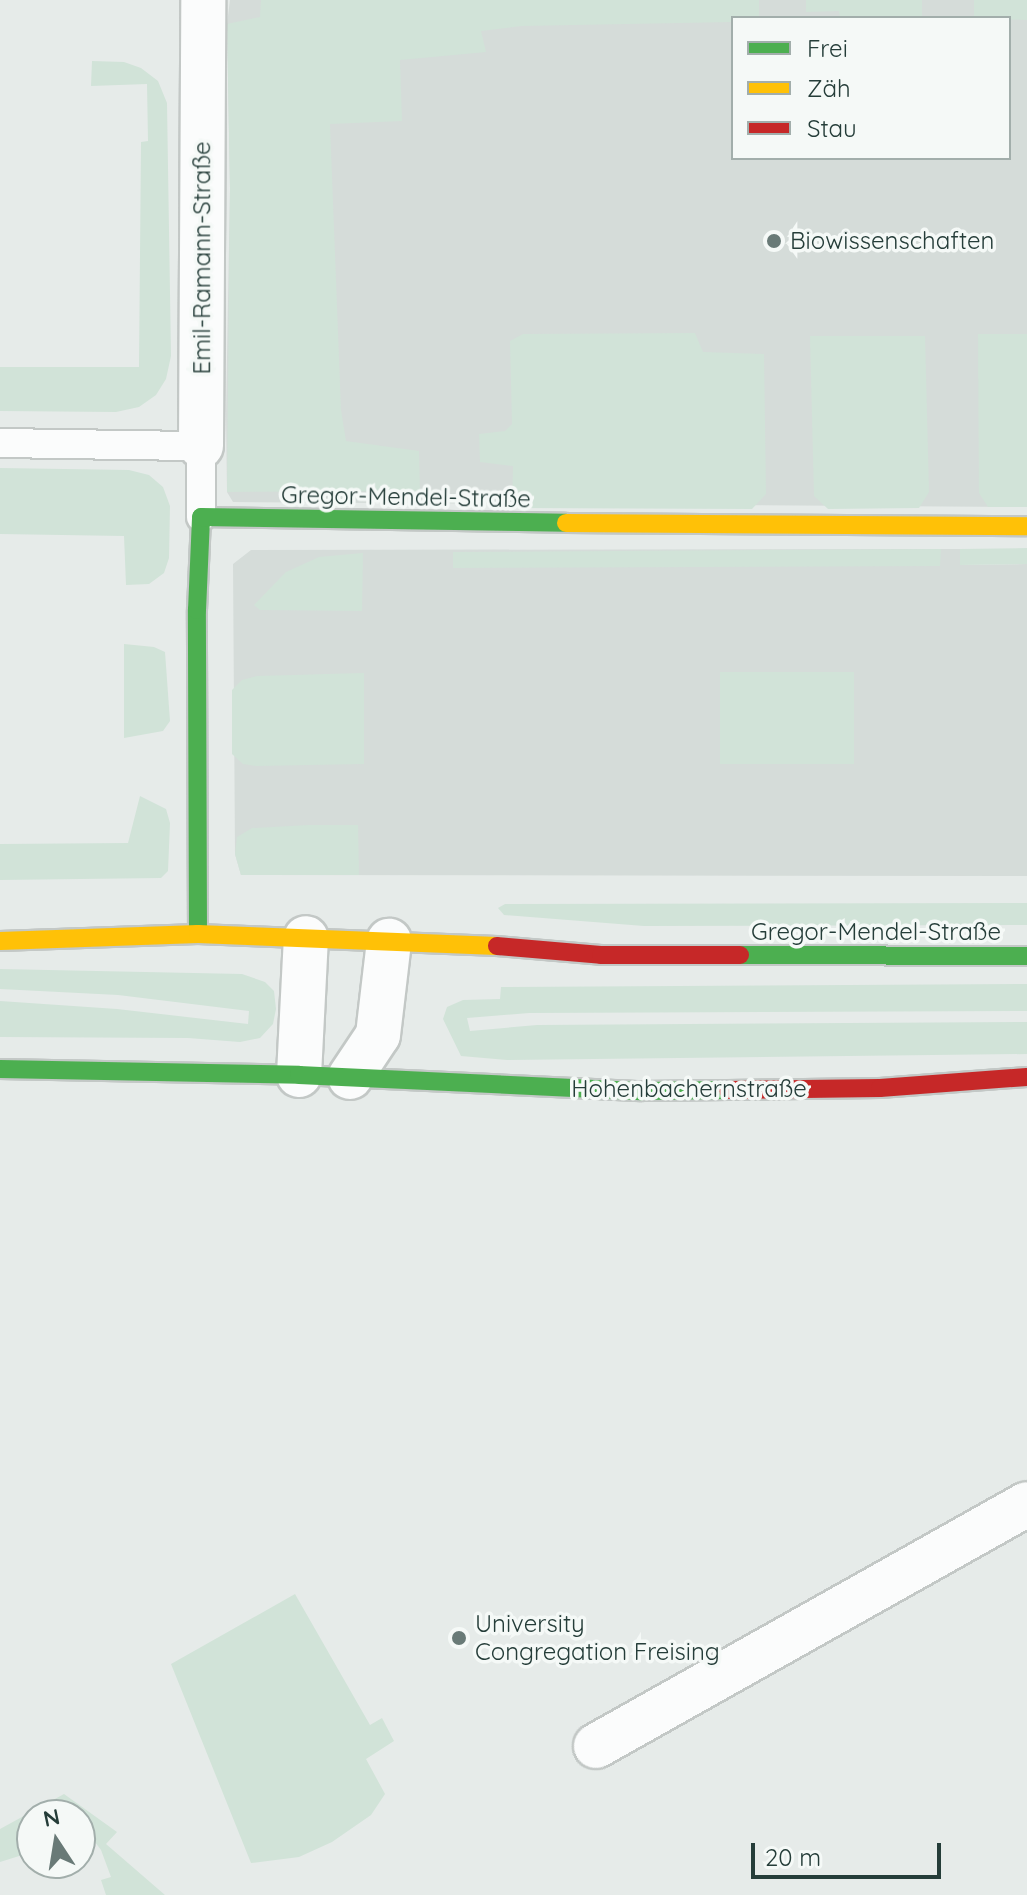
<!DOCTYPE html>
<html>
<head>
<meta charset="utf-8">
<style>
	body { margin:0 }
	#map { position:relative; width:1027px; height:1895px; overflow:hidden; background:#e6ebe9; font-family:Quicksand,sans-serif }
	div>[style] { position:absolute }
	.built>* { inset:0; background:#d5dcd9 }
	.green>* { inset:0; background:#d1e3d8 }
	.roads { filter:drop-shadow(2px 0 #c3c8c6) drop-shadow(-2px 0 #c3c8c6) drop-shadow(0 2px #c3c8c6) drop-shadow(0 -2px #c3c8c6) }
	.lane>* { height:28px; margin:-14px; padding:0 14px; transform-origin:14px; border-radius:14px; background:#fbfcfc }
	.street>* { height:44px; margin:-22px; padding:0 22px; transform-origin:22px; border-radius:22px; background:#fbfcfc }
	.fast>* { height:18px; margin:-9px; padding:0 9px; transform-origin:9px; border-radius:9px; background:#4caf50 }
	.slow>* { height:18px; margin:-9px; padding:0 9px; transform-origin:9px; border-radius:9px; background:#ffc107 }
	.jam>* { height:18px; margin:-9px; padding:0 9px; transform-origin:9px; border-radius:9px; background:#c62828 }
	.dots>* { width:22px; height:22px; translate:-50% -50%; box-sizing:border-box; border:4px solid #f5f9f7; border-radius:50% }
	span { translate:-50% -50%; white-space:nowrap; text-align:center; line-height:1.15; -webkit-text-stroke:7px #f5f9f7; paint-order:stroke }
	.poi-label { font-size:24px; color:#253d39 }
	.left { translate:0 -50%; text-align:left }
	.street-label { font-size:24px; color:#253d39 }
	.legend { position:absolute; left:731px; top:16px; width:280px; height:144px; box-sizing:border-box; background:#f5f9f7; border:2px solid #a2aeab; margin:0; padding:10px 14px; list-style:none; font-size:24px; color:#253d39 }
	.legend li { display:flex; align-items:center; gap:16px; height:40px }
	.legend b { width:40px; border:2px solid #a2aeab }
	.north { position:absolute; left:16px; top:1799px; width:80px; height:80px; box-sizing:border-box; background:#f5f9f7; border:2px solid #a2aeab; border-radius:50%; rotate:348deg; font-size:22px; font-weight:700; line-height:32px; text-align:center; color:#253d39 }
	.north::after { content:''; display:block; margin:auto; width:28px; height:36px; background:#697a77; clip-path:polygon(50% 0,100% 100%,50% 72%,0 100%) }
	.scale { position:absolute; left:751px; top:1843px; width:190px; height:36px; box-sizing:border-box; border:4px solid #253d39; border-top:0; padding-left:10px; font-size:24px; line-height:28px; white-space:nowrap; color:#253d39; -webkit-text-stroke:6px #f5f9f7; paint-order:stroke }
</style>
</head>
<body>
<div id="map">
	<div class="built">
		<div style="clip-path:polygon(evenodd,230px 0,1027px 0,1027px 507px,233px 502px,227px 492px,226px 414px,230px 189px,227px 24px,230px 0,733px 18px,1009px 18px,1009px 158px,733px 158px,733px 18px)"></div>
		<div style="clip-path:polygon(941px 549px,960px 549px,961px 565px,1027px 564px,1027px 876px,241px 875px,235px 854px,233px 564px,251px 550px)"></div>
	</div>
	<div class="green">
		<div style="clip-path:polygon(261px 0,759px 0,759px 18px,733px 18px,733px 22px,521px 26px,481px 31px,486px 52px,400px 60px,402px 121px,330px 124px,341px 410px,346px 441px,419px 451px,420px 491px,227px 492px,230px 189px,227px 24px,260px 17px)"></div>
		<div style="clip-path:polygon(806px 0,922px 0,922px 18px,840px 18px,839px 11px,806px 12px)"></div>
		<div style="clip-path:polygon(974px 0,1027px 0,1027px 20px,974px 18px)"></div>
		<div style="clip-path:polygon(92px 61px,124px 62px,141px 68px,158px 81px,167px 103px,171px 356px,166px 379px,156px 395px,139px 407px,116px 412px,0 411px,0 367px,139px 367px,141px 142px,148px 141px,147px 84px,91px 86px)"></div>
		<div style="clip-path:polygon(695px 333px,703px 352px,764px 354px,766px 494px,752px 509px,512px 508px,513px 466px,480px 462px,479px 434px,505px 431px,512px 424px,510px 341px,523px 334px)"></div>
		<div style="clip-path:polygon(978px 334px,1027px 334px,1027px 507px,988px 507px,979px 493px)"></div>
		<div style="clip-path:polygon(810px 336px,925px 336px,929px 492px,919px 508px,828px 509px,814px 496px)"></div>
		<div style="clip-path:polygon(0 468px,129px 470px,149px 475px,163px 487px,170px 506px,169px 558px,164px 573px,149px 584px,126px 585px,124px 536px,0 534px)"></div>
		<div style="clip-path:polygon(1027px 548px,1027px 564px,960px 565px,960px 549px)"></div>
		<div style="clip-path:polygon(941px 549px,940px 566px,453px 568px,453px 552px)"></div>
		<div style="clip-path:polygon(363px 553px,362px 611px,260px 610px,254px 605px,286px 572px,319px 557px)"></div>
		<div style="clip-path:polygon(124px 644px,154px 647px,165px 652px,170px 721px,163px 731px,124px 738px)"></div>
		<div style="clip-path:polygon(720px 672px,854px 672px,854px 764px,720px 764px)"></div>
		<div style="clip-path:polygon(364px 673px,364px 764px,256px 766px,243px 764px,232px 754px,232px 690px,242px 680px,257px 676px)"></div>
		<div style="clip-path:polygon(140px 796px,166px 809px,170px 823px,168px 871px,161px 878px,0 880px,0 844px,128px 843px)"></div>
		<div style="clip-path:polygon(308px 825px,358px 825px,359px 875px,241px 875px,235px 854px,237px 837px,252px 828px)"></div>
		<div style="clip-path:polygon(1027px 903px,1027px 925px,644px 926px,504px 915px,498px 908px,505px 904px)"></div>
		<div style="clip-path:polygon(0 969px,242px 974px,265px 982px,274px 991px,276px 1009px,273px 1024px,260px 1038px,240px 1042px,188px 1038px,0 1037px,0 1001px,117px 1009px,248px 1024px,249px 1011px,118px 995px,0 989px)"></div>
		<div style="clip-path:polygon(1027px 984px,1027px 1011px,529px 1013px,467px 1018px,470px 1031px,537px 1025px,1027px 1022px,1027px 1054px,507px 1060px,461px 1056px,443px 1019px,447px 1007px,463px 1000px,500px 999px,501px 987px)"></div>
		<div style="clip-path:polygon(295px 1594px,370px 1725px,382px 1718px,394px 1741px,366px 1759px,385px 1794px,371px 1815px,332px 1842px,299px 1857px,251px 1863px,171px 1664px)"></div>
		<div style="clip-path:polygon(64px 1794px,117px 1832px,106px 1844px,165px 1895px,106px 1895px,101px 1880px,111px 1877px,101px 1850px,89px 1834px,80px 1836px,80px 1815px,32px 1815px,32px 1852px,0 1862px,0 1829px)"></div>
	</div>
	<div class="roads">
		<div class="lane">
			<div style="left:0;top:443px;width:201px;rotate:0.9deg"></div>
			<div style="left:201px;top:446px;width:71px;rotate:90deg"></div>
		</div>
		<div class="street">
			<div style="left:201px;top:446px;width:446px;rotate:-89.7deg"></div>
			<div style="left:299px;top:1075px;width:137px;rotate:-87.1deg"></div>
			<div style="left:350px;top:1077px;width:50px;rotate:-56.3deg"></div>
			<div style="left:378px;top:1035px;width:95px;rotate:-83.3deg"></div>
			<div style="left:596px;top:1746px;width:494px;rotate:-29.3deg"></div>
		</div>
		<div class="fast">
			<div style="left:198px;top:934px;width:324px;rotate:-90.2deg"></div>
			<div style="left:197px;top:610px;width:93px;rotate:-87.5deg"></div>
			<div style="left:201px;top:517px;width:365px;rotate:0.9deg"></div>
			<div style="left:740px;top:955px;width:287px;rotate:0.2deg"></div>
			<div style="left:0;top:1069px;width:299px;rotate:1.1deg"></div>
			<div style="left:299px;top:1075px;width:343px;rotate:2.7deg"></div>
			<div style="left:642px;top:1091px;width:86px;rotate:-0.7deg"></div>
		</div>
		<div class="slow">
			<div style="left:566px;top:523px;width:461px;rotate:0.4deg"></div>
			<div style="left:0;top:941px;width:198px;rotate:-2deg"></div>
			<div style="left:198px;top:934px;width:299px;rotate:2.3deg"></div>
		</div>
		<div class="jam">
			<div style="left:497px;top:946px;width:104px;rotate:4.9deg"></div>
			<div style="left:601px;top:955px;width:139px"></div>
			<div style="left:728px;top:1090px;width:152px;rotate:-0.8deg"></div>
			<div style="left:880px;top:1088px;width:147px;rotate:-4.3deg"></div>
		</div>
	</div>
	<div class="dots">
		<div style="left:774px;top:241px;background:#697a77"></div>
		<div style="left:459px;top:1638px;background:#697a77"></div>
	</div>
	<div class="poi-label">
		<span class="left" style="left:790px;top:241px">Biowissenschaften</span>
		<span class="left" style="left:475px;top:1638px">University<br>Congregation Freising</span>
	</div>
	<div class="street-label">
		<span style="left:202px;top:258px;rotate:-90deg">Emil-Ramann-Straße</span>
		<span style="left:406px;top:497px;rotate:1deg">Gregor-Mendel-Straße</span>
		<span style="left:876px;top:932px">Gregor-Mendel-Straße</span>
		<span style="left:689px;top:1089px">Hohenbachernstraße</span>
	</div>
	<ul class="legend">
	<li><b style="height:10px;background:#4caf50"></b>Frei</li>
	<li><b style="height:10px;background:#ffc107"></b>Zäh</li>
	<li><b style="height:10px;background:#c62828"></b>Stau</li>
	</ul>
	<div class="north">N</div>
	<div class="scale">20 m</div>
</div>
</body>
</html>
